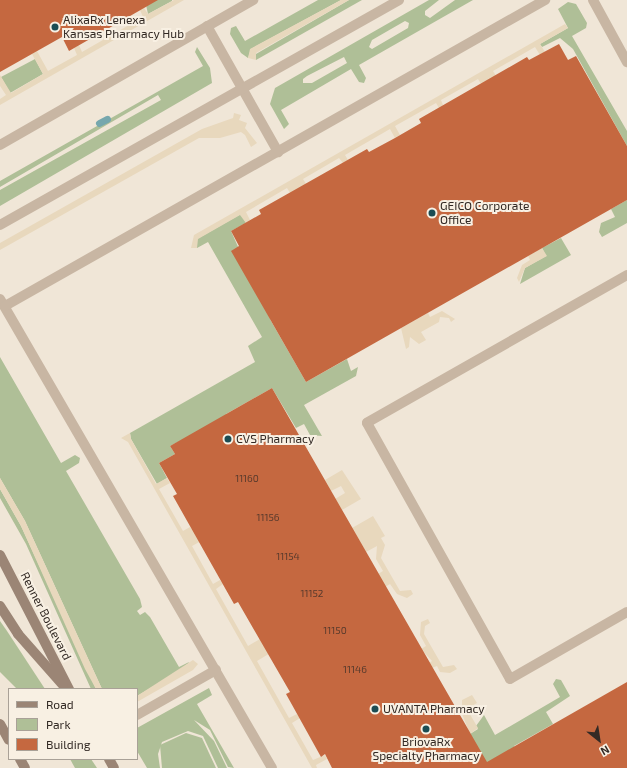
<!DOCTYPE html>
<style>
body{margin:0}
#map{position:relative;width:627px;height:768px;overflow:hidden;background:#f0e6d7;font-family:"Exo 2",sans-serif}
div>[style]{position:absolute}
.green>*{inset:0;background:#afbf97}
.plaza>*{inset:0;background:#e8d8bd}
.stream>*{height:7px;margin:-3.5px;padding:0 3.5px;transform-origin:3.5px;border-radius:3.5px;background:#76a7ad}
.building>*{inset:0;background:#c56840}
.service>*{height:10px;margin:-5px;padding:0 5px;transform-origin:5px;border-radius:5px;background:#c8b6a3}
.secondary>*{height:10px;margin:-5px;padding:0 5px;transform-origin:5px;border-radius:5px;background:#9b8575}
.dots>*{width:11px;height:11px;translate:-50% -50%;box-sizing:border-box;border:2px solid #f8f0e3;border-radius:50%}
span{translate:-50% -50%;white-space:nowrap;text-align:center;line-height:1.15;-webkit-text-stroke:4px #f8f0e3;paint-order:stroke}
.number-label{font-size:10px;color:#583a2c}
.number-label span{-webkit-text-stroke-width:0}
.poi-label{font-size:12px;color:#332a25}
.left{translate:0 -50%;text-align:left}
.street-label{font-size:12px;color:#332a25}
.legend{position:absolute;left:8px;top:688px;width:130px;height:72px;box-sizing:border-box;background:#f8f0e3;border:1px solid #a9a197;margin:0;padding:5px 7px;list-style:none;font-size:12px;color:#332a25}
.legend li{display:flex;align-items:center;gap:8px;height:20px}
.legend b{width:20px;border:1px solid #a9a197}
.north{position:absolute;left:579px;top:720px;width:40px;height:40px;-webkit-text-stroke:3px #f8f0e3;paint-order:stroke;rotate:150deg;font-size:11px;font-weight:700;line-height:16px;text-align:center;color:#332a25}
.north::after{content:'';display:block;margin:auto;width:14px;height:18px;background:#332a25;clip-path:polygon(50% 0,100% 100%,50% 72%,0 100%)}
</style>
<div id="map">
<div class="green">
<div style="clip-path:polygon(145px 0,172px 0,172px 1px,148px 14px)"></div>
<div style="clip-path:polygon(318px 0,341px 0,251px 49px,248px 58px,241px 53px,230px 34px,231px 28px,236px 26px,245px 41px)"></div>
<div style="clip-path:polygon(349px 0,362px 0,256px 60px,256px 54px)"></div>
<div style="clip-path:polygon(evenodd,429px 0,439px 0,425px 11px,425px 15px,430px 18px,455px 0,473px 0,359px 65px,366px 78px,364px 83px,359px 82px,351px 69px,281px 110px,289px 124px,284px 129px,270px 104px,275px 88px,429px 0,405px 21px,409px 23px,408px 28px,372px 49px,369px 47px,372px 40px,405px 21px,429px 0,344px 57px,347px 63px,312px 83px,303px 83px,303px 79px,307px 76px,344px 57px)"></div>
<div style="clip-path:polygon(568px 2px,576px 4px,587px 23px,586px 28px,572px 36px,627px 131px,627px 146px,573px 49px,560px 38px,542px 47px,540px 44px,568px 28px,558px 9px)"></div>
<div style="clip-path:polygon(197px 47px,210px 68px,212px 83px,0 206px,0 190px,161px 100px,158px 95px,0 187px,0 181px,203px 66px,195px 52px)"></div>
<div style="clip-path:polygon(35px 59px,43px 74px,10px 93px,1px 77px)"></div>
<div style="clip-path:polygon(627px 200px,627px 223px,602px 237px,599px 232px,601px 223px,615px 217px,611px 209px)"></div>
<div style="clip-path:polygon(241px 214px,246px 223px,231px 231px,271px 321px,306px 382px,347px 359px,351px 371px,358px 367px,356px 376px,304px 405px,322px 436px,310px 435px,304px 424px,296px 428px,272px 388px,226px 414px,228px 417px,170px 446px,175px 454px,159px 463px,167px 478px,157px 484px,131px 439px,130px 433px,255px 362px,248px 346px,262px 337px,208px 242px,197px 248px,197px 239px)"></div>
<div style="clip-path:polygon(561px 238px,571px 255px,520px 284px,525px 268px,546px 256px,542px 248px)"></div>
<div style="clip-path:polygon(0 357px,61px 463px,75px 455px,80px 458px,79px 463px,66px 471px,140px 599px,142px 607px,137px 611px,140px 615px,145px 612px,150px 617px,179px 667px,189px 662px,186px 667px,137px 696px,137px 689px,102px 689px,25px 521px,0 478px)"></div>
<div style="clip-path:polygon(0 489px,21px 526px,96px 689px,91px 689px,26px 544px,0 498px)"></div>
<div style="clip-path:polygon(0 621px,7px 631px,45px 689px,17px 689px,0 672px)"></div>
<div style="clip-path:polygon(556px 679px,561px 680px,570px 696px,546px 712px,553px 724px,514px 746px,526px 768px,489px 768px,470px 734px,478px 729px,476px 726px,484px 715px,495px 735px,560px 697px,553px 684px)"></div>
<div style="clip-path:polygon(209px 688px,212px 695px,197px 704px,234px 768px,228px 767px,210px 730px,194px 720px,214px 741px,227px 768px,218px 768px,203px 736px,188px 731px,162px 742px,158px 754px,160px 768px,147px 768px,137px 751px,137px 728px)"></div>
<div style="clip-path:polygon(186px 733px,202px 738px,216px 768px,162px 768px,160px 745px)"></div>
<div style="clip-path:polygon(70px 759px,91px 759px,97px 768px,75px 768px)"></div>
</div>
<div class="plaza">
<div style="clip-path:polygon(174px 0,184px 0,0 105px,0 99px,6px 95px,0 86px,0 75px,11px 93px,43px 74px,32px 54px,37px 51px,48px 71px,77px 55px,74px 48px,79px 45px,82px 52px,143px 17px,140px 10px,144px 8px,148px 14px)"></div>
<div style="clip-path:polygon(341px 0,349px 0,256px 53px,256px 60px,248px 58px,250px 49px)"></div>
<div style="clip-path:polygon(565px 24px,568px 28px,540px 44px,545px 52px,540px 55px,535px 47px,493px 71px,498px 79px,483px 87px,478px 79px,441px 100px,443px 105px,439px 108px,436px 103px,395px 126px,400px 135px,395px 138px,390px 129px,345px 155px,348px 160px,343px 163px,339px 158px,303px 179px,308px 187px,292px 196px,287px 188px,246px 212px,250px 220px,246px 223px,240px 215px,198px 239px,197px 248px,191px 248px,194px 235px)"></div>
<div style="clip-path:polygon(234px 113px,241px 115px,239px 120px,247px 123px,245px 128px,257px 143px,251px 147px,245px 135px,241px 132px,220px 138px,199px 138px,0 250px,0 243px,202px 129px,233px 118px)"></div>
<div style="clip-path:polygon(542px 248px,547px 256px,525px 268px,519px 282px,517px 278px,522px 265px,530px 260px,528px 256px)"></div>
<div style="clip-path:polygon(442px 311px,455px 319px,451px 322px,449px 318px,440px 317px,439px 322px,421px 332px,426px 340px,419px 344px,410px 337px,409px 347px,406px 349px,401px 328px,428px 313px,430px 317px)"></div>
<div style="clip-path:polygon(130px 433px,131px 439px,156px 484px,167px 478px,170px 483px,159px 489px,183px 531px,190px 527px,203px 540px,192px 546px,213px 584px,220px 580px,223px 584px,216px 589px,248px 646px,260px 639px,272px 652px,257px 661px,289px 718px,297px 714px,300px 718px,292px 723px,313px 760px,325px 755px,327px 759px,316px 765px,317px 768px,312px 768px,128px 442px,121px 438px)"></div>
<div style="clip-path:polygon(342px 470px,361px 499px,342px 510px,335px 499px,345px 493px,341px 486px,331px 491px,325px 480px)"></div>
<div style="clip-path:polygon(0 478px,25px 521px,102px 689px,96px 689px,85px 669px,21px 526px,0 489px)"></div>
<div style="clip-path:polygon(373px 516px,385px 536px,381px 538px,385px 545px,381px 558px,400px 591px,411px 590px,413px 594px,407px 598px,397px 594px,390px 584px,385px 587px,378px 574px,383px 571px,376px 559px,377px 546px,366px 552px,352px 528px)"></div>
<div style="clip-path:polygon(428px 619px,430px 623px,425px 626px,424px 634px,443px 667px,454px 665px,457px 669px,450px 673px,440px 672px,437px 666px,432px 668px,429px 663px,432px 661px,421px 649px,426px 646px,420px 635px,421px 622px)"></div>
<div style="clip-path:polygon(193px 660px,198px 664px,193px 670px,137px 702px,137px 696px)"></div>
<div style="clip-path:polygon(472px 695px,477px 703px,470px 707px,469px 705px,468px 711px,478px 728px,470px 734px,462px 714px,462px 700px)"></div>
</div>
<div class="stream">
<div style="left:99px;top:123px;width:9px;rotate:-27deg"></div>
</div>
<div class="building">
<div style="clip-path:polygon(0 0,158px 0,69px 51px,62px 37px,0 72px)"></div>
<div style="clip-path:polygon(559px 44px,568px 60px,576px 56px,627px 146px,627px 200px,306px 382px,231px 251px,239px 246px,231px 231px,261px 214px,259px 210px,367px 149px,369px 152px,395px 138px,421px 123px,419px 119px,527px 57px,529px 60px)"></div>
<div style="clip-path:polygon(272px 388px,487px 762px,627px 682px,627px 768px,332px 768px,325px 754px,321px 757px,286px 694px,290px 692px,268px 654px,238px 602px,234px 604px,173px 496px,177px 494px,159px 463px,175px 454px,170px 446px)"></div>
</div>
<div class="service">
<div style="left:593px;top:0;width:71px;rotate:61.3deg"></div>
<div style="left:207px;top:26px;width:145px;rotate:60.6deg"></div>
<div style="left:0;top:145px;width:292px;rotate:-29.8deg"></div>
<div style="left:0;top:225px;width:458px;rotate:-29.4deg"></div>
<div style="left:627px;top:275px;width:299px;rotate:150.4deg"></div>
<div style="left:367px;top:423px;width:293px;rotate:60.8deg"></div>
<div style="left:510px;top:679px;width:135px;rotate:-29.8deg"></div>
<div style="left:0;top:299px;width:542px;rotate:59.89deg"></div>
<div style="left:5px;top:306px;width:621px;rotate:-29.54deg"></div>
<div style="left:137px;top:715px;width:91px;rotate:-29.7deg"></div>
</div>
<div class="secondary">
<div style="left:0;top:555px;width:151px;rotate:62.8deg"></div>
<div style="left:0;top:606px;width:33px;rotate:57deg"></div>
<div style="left:18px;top:634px;width:68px;rotate:48.6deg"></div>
<div style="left:0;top:724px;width:18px;rotate:61deg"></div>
<div style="left:20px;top:759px;width:10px;rotate:61deg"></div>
<div style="left:109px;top:759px;width:10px;rotate:61deg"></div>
</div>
<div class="dots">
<div style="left:55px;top:27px;background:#1b4c53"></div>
<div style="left:432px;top:213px;background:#1b4c53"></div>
<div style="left:228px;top:439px;background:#1b4c53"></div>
<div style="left:375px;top:709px;background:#1b4c53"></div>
<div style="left:426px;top:729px;background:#1b4c53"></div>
</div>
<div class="number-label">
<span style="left:247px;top:479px">11160</span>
<span style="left:268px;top:518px">11156</span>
<span style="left:288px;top:557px">11154</span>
<span style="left:312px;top:594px">11152</span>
<span style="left:335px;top:631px">11150</span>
<span style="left:355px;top:670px">11146</span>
</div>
<div class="poi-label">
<span class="left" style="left:63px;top:27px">AlixaRx Lenexa<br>Kansas Pharmacy Hub</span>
<span class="left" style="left:440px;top:213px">GEICO Corporate<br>Office</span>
<span class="left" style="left:236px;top:439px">CVS Pharmacy</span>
<span class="left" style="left:383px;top:709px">UVANTA Pharmacy</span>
<span style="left:426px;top:749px">BriovaRx<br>Specialty Pharmacy</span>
</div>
<div class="street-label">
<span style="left:46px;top:616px;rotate:63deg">Renner Boulevard</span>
</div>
<ul class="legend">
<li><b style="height:5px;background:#9b8575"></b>Road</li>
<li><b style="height:11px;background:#afbf97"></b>Park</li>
<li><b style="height:11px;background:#c56840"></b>Building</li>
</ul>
<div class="north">N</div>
</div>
